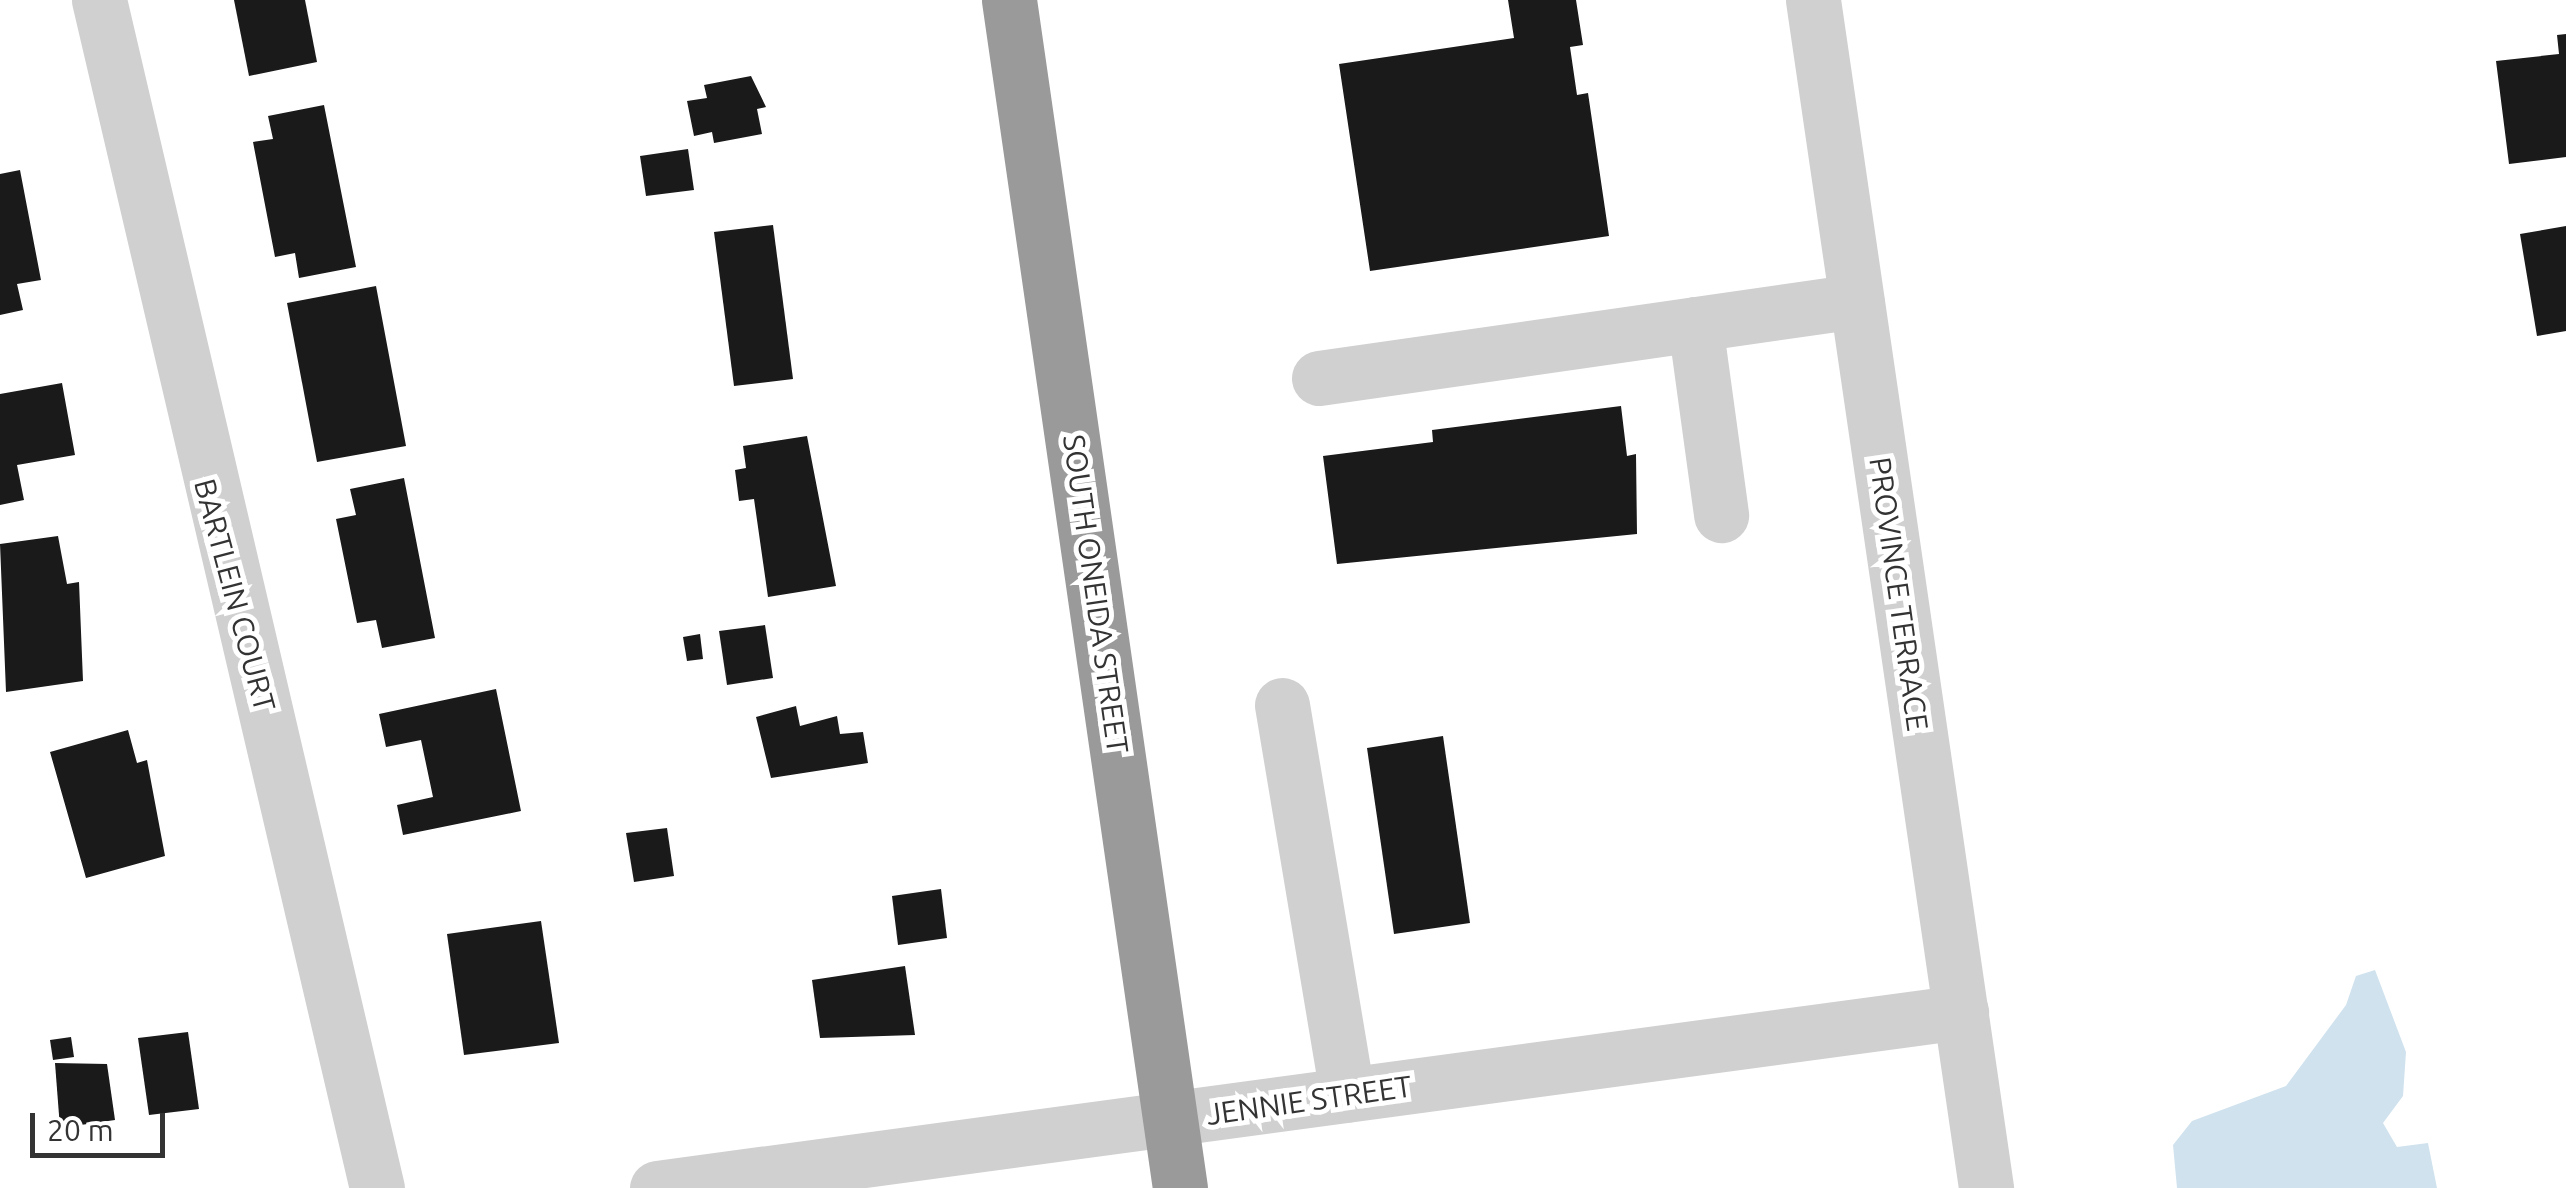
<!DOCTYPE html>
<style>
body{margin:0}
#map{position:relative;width:2566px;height:1188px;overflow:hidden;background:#fff;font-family:Ubuntu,sans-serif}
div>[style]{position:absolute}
.water>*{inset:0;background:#cfe2ee}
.building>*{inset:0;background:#1a1a1a}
.minor>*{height:55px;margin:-27.5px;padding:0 27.5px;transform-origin:27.5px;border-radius:27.5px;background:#d0d0d0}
.highway>*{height:55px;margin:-27.5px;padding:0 27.5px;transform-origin:27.5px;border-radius:27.5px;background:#9a9a9a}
span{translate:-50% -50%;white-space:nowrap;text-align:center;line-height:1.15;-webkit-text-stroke:10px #fff;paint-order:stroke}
.street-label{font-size:30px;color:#333}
.scale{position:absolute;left:30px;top:1113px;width:135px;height:45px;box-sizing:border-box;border:5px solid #333;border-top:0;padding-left:12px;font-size:30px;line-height:35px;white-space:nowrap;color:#333;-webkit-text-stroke:8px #fff;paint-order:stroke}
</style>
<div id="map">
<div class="water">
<div style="clip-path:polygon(2375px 970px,2406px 1052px,2403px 1096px,2383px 1123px,2397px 1147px,2428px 1143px,2437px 1188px,2177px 1188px,2173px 1145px,2192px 1121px,2286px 1086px,2346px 1005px,2356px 976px)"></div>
</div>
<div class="building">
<div style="clip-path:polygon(234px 0,305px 0,317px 62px,249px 76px)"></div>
<div style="clip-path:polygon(1508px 0,1576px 0,1583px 45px,1570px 47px,1577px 95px,1588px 93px,1609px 236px,1370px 271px,1339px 64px,1514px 38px)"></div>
<div style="clip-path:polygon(2566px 34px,2566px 157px,2509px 164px,2496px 61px,2559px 54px,2557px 35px)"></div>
<div style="clip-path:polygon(751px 76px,766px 107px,757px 109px,762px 134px,714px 143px,712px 132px,694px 136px,687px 101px,707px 98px,704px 85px)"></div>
<div style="clip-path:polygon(324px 105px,356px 267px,299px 278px,295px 253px,275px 257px,253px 142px,273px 139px,268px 116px)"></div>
<div style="clip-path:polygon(688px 149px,694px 190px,646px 196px,640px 156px)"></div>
<div style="clip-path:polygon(20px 170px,41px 280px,17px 284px,23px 310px,0 315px,0 174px)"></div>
<div style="clip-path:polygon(773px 225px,793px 379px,734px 386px,714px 232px)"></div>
<div style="clip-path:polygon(2566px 226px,2566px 331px,2537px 336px,2520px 234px)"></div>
<div style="clip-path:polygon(376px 286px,406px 446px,317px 462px,287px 303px)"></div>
<div style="clip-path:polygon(62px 383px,75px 455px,17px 465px,24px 500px,0 505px,0 394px)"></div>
<div style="clip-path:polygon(1621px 406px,1627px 456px,1636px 454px,1637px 534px,1337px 564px,1323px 456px,1433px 442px,1432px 430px)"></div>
<div style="clip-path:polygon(807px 436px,836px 586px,768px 597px,754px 499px,739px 501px,735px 470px,746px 468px,743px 446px)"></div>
<div style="clip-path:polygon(404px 478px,435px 638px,382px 648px,376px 620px,357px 623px,336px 519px,356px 515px,350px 489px)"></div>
<div style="clip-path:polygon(58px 536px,67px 584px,79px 582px,83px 681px,6px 692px,0 544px)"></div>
<div style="clip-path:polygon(765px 625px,773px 678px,727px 685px,719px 631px)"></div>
<div style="clip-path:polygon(700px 634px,703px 659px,687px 661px,683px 637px)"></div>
<div style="clip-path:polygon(496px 689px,521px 811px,403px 835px,397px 805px,433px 797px,421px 740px,386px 747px,379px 714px)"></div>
<div style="clip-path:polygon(796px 706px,800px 726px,837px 716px,840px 734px,863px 732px,868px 763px,771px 778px,756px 717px)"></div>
<div style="clip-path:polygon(128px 730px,137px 763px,147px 760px,165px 856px,86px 878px,50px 752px)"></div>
<div style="clip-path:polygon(1443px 736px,1470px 923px,1394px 934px,1367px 748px)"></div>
<div style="clip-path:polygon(667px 828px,674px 876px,634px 882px,626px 833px)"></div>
<div style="clip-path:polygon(941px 889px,947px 938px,898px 945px,892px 896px)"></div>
<div style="clip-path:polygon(541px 921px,559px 1043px,464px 1055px,447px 934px)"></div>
<div style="clip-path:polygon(905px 966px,915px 1035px,820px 1038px,812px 980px)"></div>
<div style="clip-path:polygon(188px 1032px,199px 1109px,149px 1115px,138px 1038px)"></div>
<div style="clip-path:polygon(71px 1037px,74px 1057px,53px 1060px,50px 1040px)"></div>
<div style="clip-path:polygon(55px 1063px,107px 1064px,115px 1120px,60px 1128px)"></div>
</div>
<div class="minor">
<div style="left:99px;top:0;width:1220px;rotate:76.83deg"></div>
<div style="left:1813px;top:0;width:1201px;rotate:81.71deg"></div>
<div style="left:1695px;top:324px;width:193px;rotate:82.2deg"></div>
<div style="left:1319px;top:378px;width:543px;rotate:-8.15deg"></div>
<div style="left:1282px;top:705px;width:395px;rotate:80.5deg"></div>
<div style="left:657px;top:1188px;width:1316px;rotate:-7.69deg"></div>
</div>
<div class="highway">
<div style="left:1009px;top:0;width:1200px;rotate:81.81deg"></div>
</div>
<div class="street-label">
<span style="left:1096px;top:594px;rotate:82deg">SOUTH ONEIDA STREET</span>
<span style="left:1899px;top:594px;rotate:82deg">PROVINCE TERRACE</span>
<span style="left:235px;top:595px;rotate:75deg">BARTLEIN COURT</span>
<span style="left:1309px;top:1100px;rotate:-8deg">JENNIE STREET</span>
</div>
<div class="scale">20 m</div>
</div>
